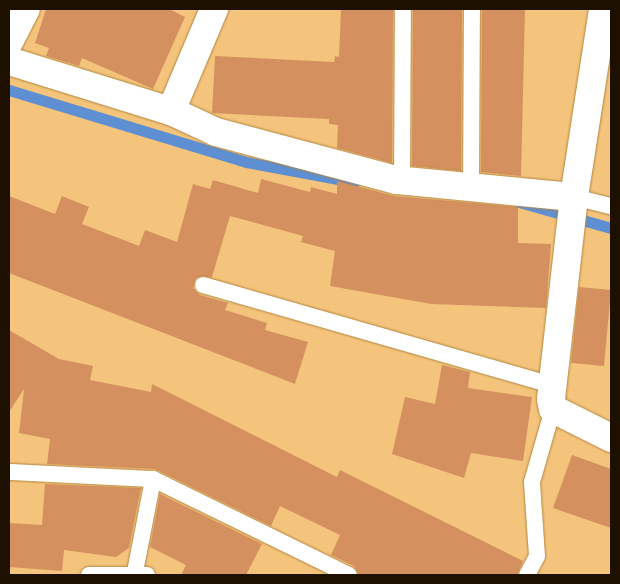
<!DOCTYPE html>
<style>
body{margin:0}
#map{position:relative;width:620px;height:584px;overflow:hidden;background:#f4c47c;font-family:Arial,sans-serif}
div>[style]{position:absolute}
.stream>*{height:11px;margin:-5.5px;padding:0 5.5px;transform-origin:5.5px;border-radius:5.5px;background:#5d8fd2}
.building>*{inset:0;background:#d4905f}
.roads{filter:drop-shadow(0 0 1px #b4863f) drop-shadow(0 0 1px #b4863f)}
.service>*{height:16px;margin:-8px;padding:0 8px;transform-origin:8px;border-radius:8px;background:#fff}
.minor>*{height:28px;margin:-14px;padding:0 14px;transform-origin:14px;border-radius:14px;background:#fff}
span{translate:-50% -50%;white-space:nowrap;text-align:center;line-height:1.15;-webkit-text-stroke:4px #f4c47c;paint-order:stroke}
.frame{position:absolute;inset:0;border:10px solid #1e1000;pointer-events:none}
</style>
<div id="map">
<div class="stream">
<div style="left:9px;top:90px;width:248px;rotate:16.9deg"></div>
<div style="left:246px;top:162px;width:110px;rotate:10.5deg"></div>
<div style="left:519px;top:202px;width:96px;rotate:15.8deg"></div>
</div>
<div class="building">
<div style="clip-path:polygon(46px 9px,169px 9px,185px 17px,153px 89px,82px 58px,79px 66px,46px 56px,49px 48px,35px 43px)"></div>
<div style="clip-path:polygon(341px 9px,393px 9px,392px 163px,337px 148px,338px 125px,329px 124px,329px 119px,212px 113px,215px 56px,334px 62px,335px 56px,339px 57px)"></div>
<div style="clip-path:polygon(413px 9px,462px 9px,461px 171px,412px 166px)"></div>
<div style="clip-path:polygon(482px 9px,525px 9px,521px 176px,481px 172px)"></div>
<div style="clip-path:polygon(261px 179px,310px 192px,311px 187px,337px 194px,337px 181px,394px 196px,518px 207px,518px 243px,551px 244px,546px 308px,431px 304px,330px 286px,335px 251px,301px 242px,303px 236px,230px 216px,212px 277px,196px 278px,193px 288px,200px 295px,228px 303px,225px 310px,267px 323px,265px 330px,308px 342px,295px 384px,9px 273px,9px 196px,55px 214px,62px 196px,89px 207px,82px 224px,139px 246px,145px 230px,177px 242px,193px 184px,210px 189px,213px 180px,258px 193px)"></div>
<div style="clip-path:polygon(579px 287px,611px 290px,604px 366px,571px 363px)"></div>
<div style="clip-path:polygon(9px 330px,59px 359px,93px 366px,90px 380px,151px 392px,152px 384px,337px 477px,340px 470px,523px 561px,517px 575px,359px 575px,354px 566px,331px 555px,340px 535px,280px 506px,271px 526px,155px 469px,47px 464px,50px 439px,19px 433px,24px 389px,9px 412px)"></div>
<div style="clip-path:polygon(442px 365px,470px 372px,468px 388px,532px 397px,523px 461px,471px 453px,464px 478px,392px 454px,405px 397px,435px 404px)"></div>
<div style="clip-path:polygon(572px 455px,611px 469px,611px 528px,553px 508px)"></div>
<div style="clip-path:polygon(45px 484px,141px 488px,129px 548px,116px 557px,64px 550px,62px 571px,9px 567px,9px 523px,42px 525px)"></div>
<div style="clip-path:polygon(160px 494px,262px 544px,246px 575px,181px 575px,186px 565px,150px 547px)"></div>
</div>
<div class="roads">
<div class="service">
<div style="left:402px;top:181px;width:172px;rotate:-89.7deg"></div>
<div style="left:471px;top:187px;width:178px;rotate:-89.7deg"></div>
<div style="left:574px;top:197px;width:38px;rotate:14deg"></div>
<div style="left:203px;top:285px;width:362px;rotate:16deg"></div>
<div style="left:9px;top:472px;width:144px;rotate:2.8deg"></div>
<div style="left:153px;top:479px;width:218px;rotate:26.1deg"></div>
<div style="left:135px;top:572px;width:95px;rotate:-79deg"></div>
<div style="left:89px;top:575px;width:58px"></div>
<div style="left:527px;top:575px;width:21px;rotate:-62deg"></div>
<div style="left:537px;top:556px;width:74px;rotate:-93.9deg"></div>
<div style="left:532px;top:482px;width:76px;rotate:-74deg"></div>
</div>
<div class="minor">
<div style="left:9px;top:42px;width:37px;rotate:-63deg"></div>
<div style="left:9px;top:61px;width:170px;rotate:17.2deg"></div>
<div style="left:171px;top:111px;width:50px;rotate:25deg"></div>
<div style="left:216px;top:132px;width:186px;rotate:14.9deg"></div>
<div style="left:396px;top:180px;width:179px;rotate:5.5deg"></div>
<div style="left:574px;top:197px;width:190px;rotate:-81.2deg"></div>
<div style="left:171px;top:111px;width:111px;rotate:-67.1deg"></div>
<div style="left:574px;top:197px;width:203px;rotate:96.5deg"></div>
<div style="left:551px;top:399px;width:10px;rotate:79deg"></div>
<div style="left:553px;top:409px;width:65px;rotate:26.6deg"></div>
</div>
</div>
<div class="frame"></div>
</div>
